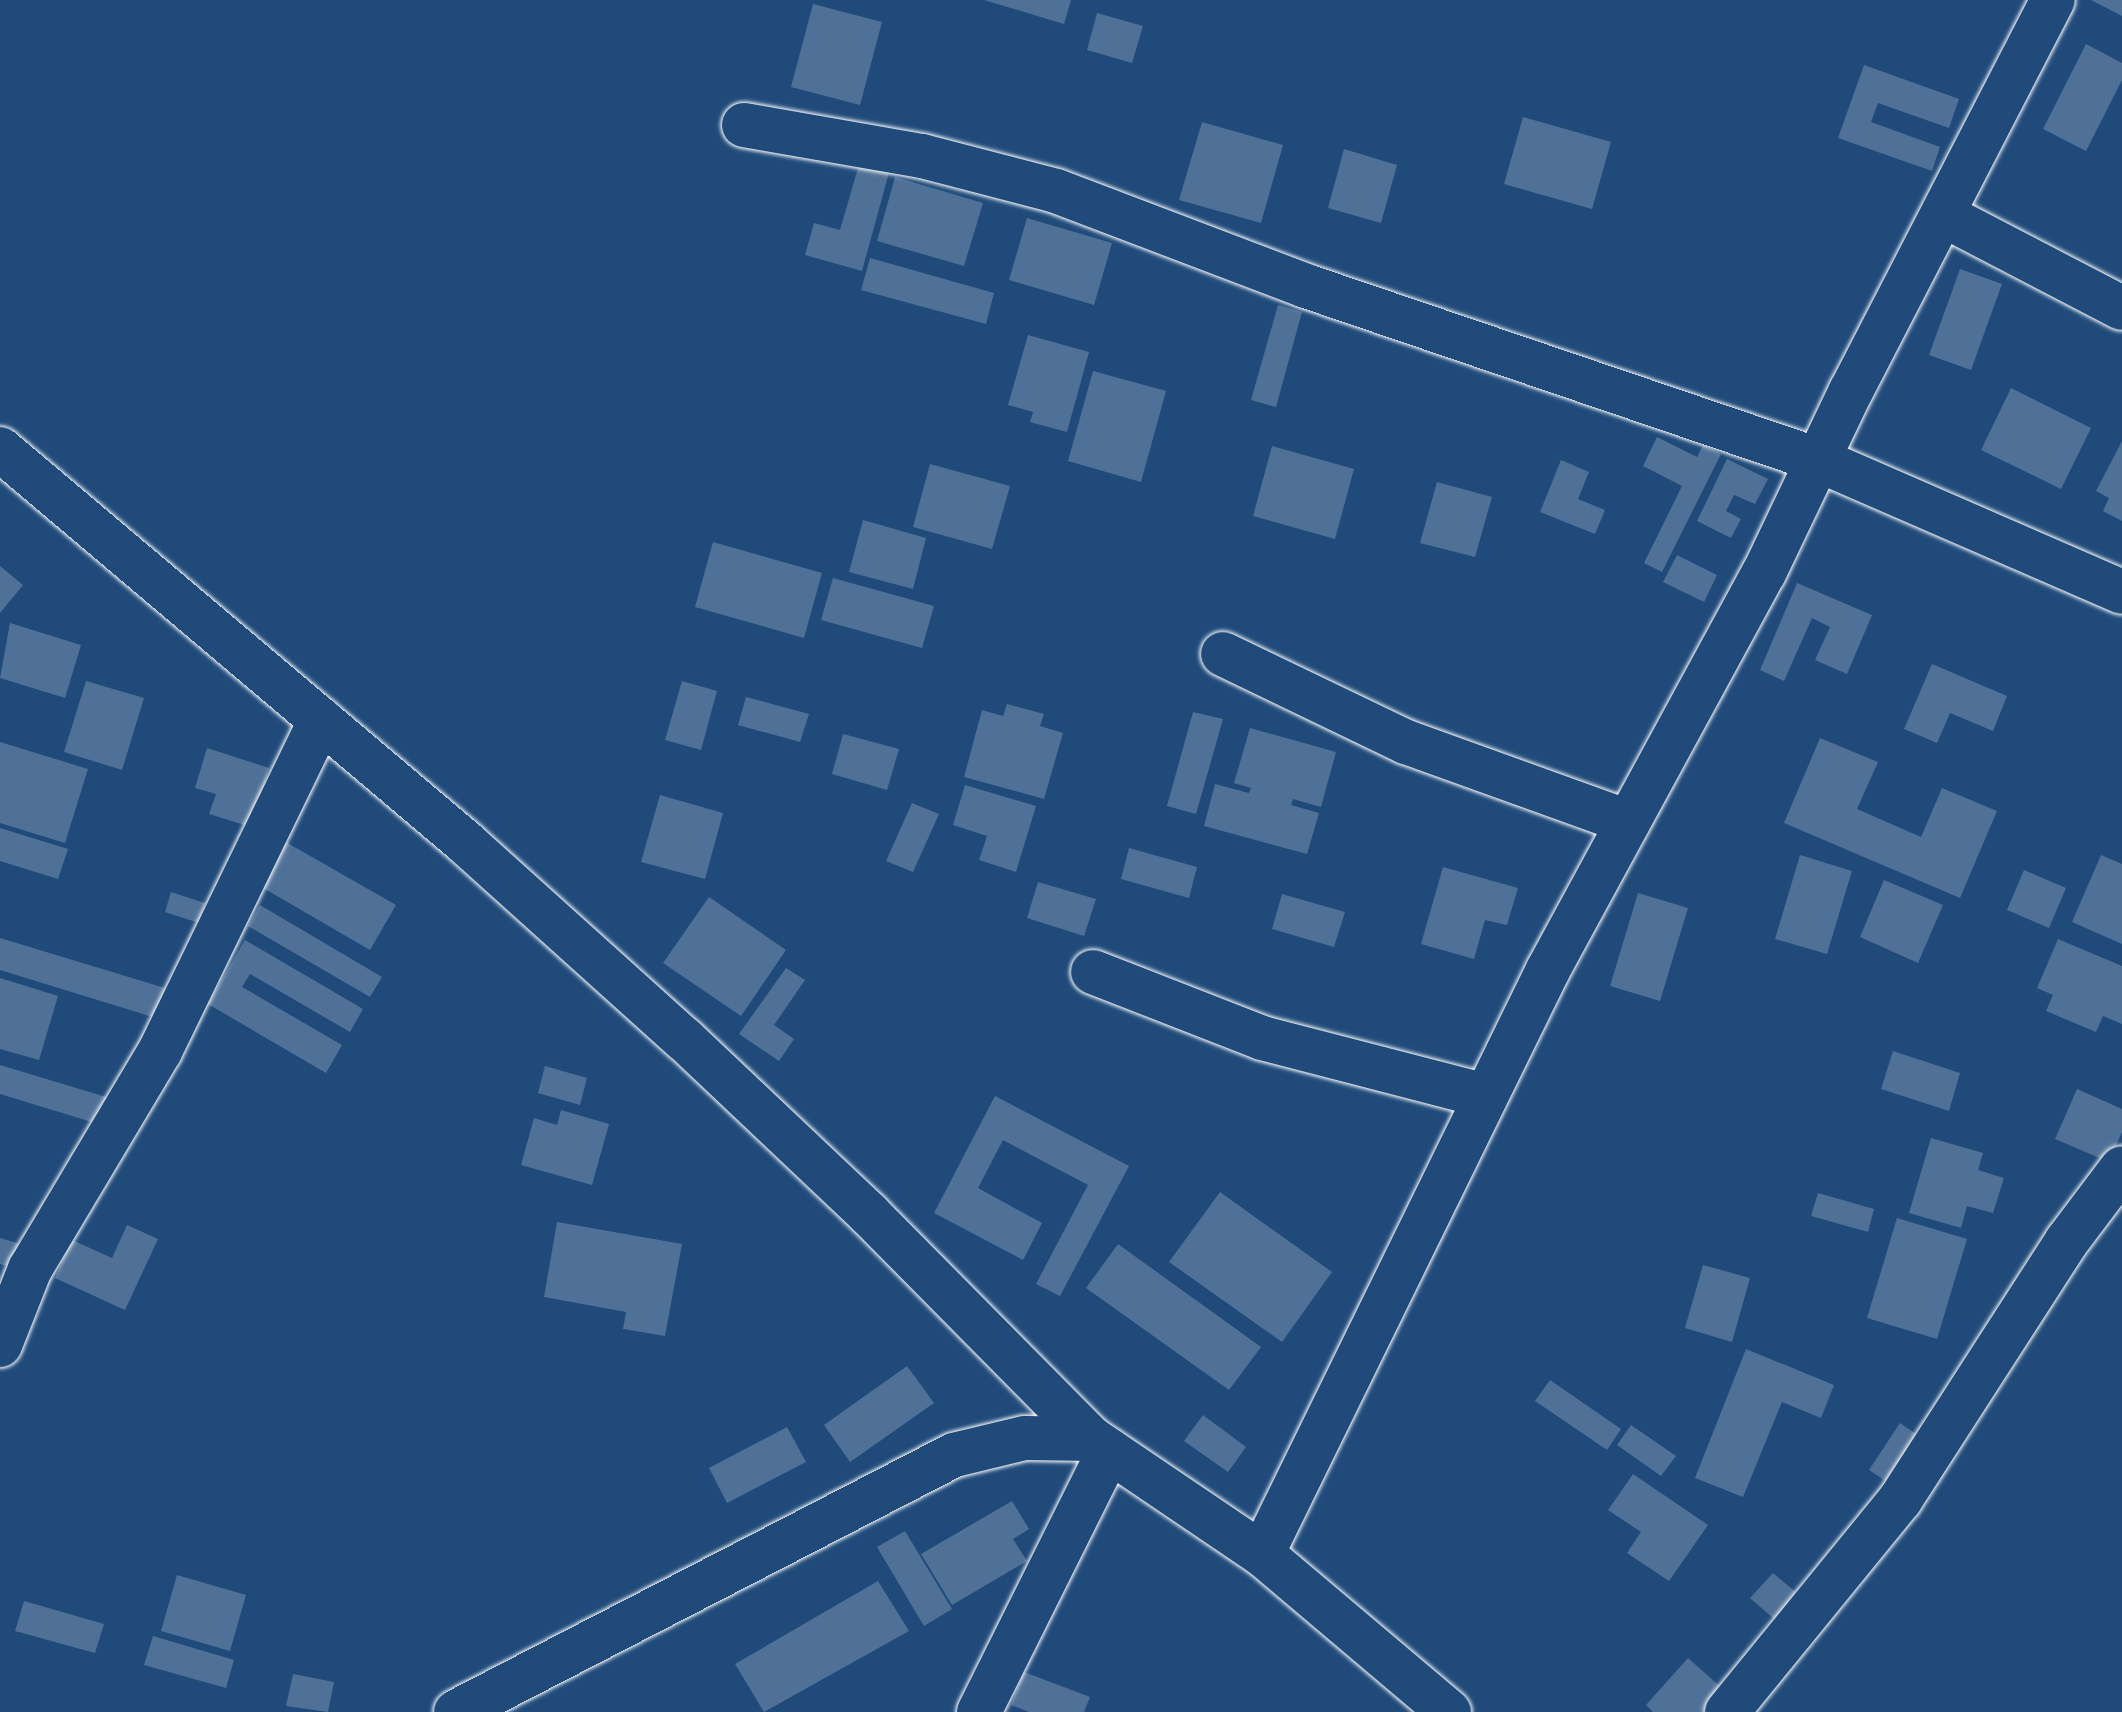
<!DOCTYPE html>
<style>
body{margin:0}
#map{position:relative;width:2122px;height:1712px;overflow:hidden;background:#1f4a7a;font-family:Kalam,sans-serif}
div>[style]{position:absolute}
.building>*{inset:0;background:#507197}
.roads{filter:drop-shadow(0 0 2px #fff) drop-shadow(0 0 2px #fff)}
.minor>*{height:44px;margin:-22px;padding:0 22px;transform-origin:22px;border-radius:22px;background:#1f4a7a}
span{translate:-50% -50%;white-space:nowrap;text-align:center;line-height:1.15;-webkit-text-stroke:8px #1f4a7a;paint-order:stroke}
</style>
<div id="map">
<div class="building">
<div style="clip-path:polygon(984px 0,1071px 0,1064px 24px)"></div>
<div style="clip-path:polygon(2091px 0,2122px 0,2122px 16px)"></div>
<div style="clip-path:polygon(813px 4px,882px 22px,860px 105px,791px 87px)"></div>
<div style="clip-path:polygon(1097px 13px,1143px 26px,1132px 63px,1087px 50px)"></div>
<div style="clip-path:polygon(2086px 44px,2122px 63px,2122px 80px,2086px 151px,2043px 129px)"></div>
<div style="clip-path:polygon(1864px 65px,1959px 99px,1949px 128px,1878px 103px,1871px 122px,1940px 147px,1932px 171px,1838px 138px)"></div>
<div style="clip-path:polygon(1523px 117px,1611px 142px,1592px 209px,1504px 184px)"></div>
<div style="clip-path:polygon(1202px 122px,1283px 145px,1261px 223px,1179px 200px)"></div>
<div style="clip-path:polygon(1344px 149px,1397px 165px,1381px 223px,1328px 208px)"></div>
<div style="clip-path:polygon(860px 161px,890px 169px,862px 271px,805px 255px,814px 223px,840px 230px)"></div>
<div style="clip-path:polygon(895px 177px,983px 203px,964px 266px,877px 241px)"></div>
<div style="clip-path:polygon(1027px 218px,1112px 243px,1094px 305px,1009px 280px)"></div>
<div style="clip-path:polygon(870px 258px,994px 293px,986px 324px,861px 290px)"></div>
<div style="clip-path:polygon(1960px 269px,2002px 284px,1971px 370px,1929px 355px)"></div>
<div style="clip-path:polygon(1278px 305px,1302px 312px,1276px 407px,1251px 400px)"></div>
<div style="clip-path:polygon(1028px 335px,1089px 352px,1067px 432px,1030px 422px,1033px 412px,1008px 405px)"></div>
<div style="clip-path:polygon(1093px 371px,1166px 391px,1141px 482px,1068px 461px)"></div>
<div style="clip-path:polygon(2011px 388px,2091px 428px,2061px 489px,1981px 450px)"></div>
<div style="clip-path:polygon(1657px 437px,1697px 457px,1703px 445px,1721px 454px,1662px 572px,1644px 563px,1682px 486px,1643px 466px)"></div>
<div style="clip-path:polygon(2122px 441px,2122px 521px,2103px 511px,2109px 498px,2096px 491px)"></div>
<div style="clip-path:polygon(1272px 446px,1354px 469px,1335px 539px,1253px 516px)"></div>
<div style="clip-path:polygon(1727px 459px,1768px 479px,1755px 504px,1734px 495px,1726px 511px,1741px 519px,1731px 538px,1697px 521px)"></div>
<div style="clip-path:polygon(1561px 460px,1589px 472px,1578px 499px,1605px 510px,1595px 534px,1540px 512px)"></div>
<div style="clip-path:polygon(930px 464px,1010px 486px,992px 549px,913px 527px)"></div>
<div style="clip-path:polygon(1437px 482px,1492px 497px,1475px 557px,1420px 543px)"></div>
<div style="clip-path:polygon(863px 520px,926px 538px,913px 589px,849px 572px)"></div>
<div style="clip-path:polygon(713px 542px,822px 573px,804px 638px,695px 607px)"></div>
<div style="clip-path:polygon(1677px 555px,1717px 575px,1704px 602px,1663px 582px)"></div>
<div style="clip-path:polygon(0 566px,23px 585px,0 613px)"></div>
<div style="clip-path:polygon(833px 578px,934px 606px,922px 648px,821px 620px)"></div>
<div style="clip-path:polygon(1797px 583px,1872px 615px,1847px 674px,1815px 660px,1830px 627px,1812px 618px,1784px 681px,1760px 670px)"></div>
<div style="clip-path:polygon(10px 623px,81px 645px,65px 698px,0 678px)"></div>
<div style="clip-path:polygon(1932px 664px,2007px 696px,1993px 731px,1950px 713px,1937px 743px,1904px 729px)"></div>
<div style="clip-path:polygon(86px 681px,144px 698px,122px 770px,64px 752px)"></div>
<div style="clip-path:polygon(682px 681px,717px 691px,701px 750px,665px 740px)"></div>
<div style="clip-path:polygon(746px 697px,809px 714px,800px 742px,738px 725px)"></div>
<div style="clip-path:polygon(1007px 704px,1044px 714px,1040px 726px,1063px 733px,1044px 799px,964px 777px,982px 710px,1003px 716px)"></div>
<div style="clip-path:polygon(1193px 712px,1223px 719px,1196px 814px,1167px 806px)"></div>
<div style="clip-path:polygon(1250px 728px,1336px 752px,1321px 807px,1293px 799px,1291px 805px,1319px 813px,1307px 854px,1204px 826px,1215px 784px,1249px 793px,1251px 788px,1234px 783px)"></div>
<div style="clip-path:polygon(843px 734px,899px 749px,887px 790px,832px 774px)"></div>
<div style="clip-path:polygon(1820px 738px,1878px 762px,1857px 809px,1921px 837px,1942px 788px,1997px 811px,1960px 898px,1784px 823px)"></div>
<div style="clip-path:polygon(0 742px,88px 769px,65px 843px,0 823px)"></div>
<div style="clip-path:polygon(207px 748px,269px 768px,251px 827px,209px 814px,216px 794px,195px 788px)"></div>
<div style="clip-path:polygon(965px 785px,1036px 806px,1016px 872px,979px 860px,987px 836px,953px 825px)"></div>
<div style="clip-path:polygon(660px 795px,723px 813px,705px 879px,641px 862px)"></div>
<div style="clip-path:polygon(912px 803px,939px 814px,913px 872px,886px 861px)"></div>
<div style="clip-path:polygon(0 828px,68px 849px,58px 879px,0 861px)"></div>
<div style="clip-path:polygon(284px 841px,396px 905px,370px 950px,258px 885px)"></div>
<div style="clip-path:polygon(1129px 848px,1197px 867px,1189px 898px,1121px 879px)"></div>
<div style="clip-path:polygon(1800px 855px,1852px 871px,1827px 954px,1775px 939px)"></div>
<div style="clip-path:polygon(2101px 855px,2122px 864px,2122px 944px,2072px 922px)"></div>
<div style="clip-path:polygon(1443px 867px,1518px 888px,1507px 925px,1485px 920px,1474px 959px,1421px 944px)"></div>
<div style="clip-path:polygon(2024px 870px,2066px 888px,2049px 928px,2007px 910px)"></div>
<div style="clip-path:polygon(1884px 880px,1943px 905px,1918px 963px,1860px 937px)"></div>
<div style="clip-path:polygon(1038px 882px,1096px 899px,1084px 936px,1027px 918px)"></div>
<div style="clip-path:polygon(171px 892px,205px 903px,199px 923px,165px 912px)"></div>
<div style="clip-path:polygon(1638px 893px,1688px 908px,1660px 1001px,1610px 986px)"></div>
<div style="clip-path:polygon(1282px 894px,1345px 912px,1334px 947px,1272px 929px)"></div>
<div style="clip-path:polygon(709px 897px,786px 950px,741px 1016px,663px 963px)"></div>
<div style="clip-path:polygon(260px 905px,382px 977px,370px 997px,248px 926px)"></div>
<div style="clip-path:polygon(0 938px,165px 988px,156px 1018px,0 970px)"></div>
<div style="clip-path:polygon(2058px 939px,2122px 966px,2122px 1024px,2103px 1016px,2096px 1032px,2046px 1011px,2053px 995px,2037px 988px)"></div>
<div style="clip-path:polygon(245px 940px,363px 1009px,350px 1032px,250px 974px,242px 987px,342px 1045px,326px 1073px,208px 1004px)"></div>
<div style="clip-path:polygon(786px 968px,805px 980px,774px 1025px,794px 1039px,779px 1061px,739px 1034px)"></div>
<div style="clip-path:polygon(0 978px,58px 996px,39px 1060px,0 1049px)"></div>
<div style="clip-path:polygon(1893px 1051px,1960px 1073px,1949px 1111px,1881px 1089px)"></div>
<div style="clip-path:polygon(0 1065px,116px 1100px,108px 1127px,0 1094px)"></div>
<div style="clip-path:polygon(545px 1066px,587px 1078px,580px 1105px,538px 1093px)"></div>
<div style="clip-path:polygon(2077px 1089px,2122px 1109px,2122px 1132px,2109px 1162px,2055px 1139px)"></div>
<div style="clip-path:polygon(995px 1096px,1129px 1166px,1060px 1296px,1036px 1284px,1088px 1185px,1003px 1140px,978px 1188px,1042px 1223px,1023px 1260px,934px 1213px)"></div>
<div style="clip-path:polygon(561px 1110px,609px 1124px,592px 1185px,521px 1165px,534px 1118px,557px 1125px)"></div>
<div style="clip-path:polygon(1931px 1138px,1983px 1153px,1978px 1170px,2004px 1178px,1993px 1213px,1967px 1206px,1961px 1228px,1909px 1213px)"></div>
<div style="clip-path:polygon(1220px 1192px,1332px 1272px,1282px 1342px,1169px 1262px)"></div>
<div style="clip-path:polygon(1818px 1193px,1874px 1209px,1868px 1232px,1811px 1216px)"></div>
<div style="clip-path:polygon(1897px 1218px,1967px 1239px,1937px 1339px,1867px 1318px)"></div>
<div style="clip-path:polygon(557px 1222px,682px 1244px,665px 1336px,623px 1329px,626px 1312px,544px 1297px)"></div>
<div style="clip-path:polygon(127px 1225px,158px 1239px,125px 1310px,55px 1278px,72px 1240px,112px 1258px)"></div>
<div style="clip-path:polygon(0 1238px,21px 1244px,14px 1268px,0 1264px)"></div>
<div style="clip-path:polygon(1118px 1244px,1261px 1347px,1229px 1390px,1086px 1288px)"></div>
<div style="clip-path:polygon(1703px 1265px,1750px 1278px,1732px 1342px,1685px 1328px)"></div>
<div style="clip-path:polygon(1746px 1349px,1834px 1385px,1821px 1418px,1782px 1402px,1743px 1497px,1695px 1478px)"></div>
<div style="clip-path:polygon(907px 1366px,934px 1403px,850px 1462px,824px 1425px)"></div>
<div style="clip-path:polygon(1550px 1380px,1621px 1429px,1607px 1450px,1535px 1401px)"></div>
<div style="clip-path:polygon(1203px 1415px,1246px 1447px,1228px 1472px,1184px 1441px)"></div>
<div style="clip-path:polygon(1900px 1423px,1922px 1438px,1890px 1484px,1869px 1470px)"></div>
<div style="clip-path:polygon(1631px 1425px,1676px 1456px,1661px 1476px,1617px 1445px)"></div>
<div style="clip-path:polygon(787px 1427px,806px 1462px,727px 1503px,709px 1468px)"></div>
<div style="clip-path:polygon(1633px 1474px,1708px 1525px,1669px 1581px,1627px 1553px,1641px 1532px,1608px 1510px)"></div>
<div style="clip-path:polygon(1012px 1501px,1029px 1529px,1013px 1539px,1027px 1561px,952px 1605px,921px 1554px)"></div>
<div style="clip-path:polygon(905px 1531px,952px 1609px,924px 1626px,877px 1547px)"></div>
<div style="clip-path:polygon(1773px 1573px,1804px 1599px,1782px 1626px,1750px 1598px)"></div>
<div style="clip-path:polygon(177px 1575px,246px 1595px,230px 1651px,161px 1631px)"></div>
<div style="clip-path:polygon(878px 1581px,909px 1631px,764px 1712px,735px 1664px)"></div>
<div style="clip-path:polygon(24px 1601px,104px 1624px,95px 1653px,15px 1631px)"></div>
<div style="clip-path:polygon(153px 1636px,234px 1660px,226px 1688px,144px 1665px)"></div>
<div style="clip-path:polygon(1688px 1658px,1723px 1689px,1703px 1712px,1653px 1712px,1646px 1705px)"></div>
<div style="clip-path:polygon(1024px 1672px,1090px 1697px,1084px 1712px,1029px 1712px,1011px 1705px)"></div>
<div style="clip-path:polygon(293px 1674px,334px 1682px,328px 1712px,286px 1706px)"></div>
</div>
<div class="roads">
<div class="minor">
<div style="left:744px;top:125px;width:181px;rotate:9.9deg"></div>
<div style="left:922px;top:156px;width:138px;rotate:14.6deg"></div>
<div style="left:1056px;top:191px;width:267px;rotate:20.8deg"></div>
<div style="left:1306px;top:286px;width:544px;rotate:18.77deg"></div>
<div style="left:1821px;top:461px;width:328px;rotate:23.5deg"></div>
<div style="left:1945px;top:216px;width:199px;rotate:27.5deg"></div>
<div style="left:0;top:449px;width:610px;rotate:40.21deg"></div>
<div style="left:466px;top:843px;width:293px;rotate:42deg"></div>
<div style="left:684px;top:1039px;width:255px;rotate:43.4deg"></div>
<div style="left:869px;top:1214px;width:317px;rotate:45.3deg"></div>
<div style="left:1092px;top:1439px;width:205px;rotate:34.1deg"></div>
<div style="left:1262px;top:1554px;width:245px;rotate:40.2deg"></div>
<div style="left:1223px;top:654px;width:203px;rotate:25.7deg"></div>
<div style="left:1406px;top:742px;width:236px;rotate:19.8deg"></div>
<div style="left:1093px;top:972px;width:181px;rotate:21.3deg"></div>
<div style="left:1262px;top:1038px;width:231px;rotate:14.5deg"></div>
<div style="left:0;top:1345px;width:82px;rotate:-68.5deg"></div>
<div style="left:30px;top:1269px;width:254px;rotate:-59.2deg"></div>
<div style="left:160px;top:1051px;width:368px;rotate:-64.1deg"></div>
<div style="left:1262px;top:1554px;width:650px;rotate:-63.91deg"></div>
<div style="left:1548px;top:970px;width:452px;rotate:-61.5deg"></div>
<div style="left:1764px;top:573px;width:202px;rotate:-64.5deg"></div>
<div style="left:1851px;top:391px;width:440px;rotate:-62.7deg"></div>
<div style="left:456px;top:1712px;width:560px;rotate:-27.3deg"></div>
<div style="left:954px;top:1455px;width:73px;rotate:-13.5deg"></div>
<div style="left:1025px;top:1438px;width:67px;rotate:0.9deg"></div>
<div style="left:979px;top:1712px;width:292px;rotate:-63.5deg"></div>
<div style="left:1727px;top:1712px;width:274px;rotate:-50.8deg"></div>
<div style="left:1900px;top:1500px;width:308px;rotate:-57.2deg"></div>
<div style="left:2067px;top:1241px;width:91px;rotate:-53deg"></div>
</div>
</div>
</div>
